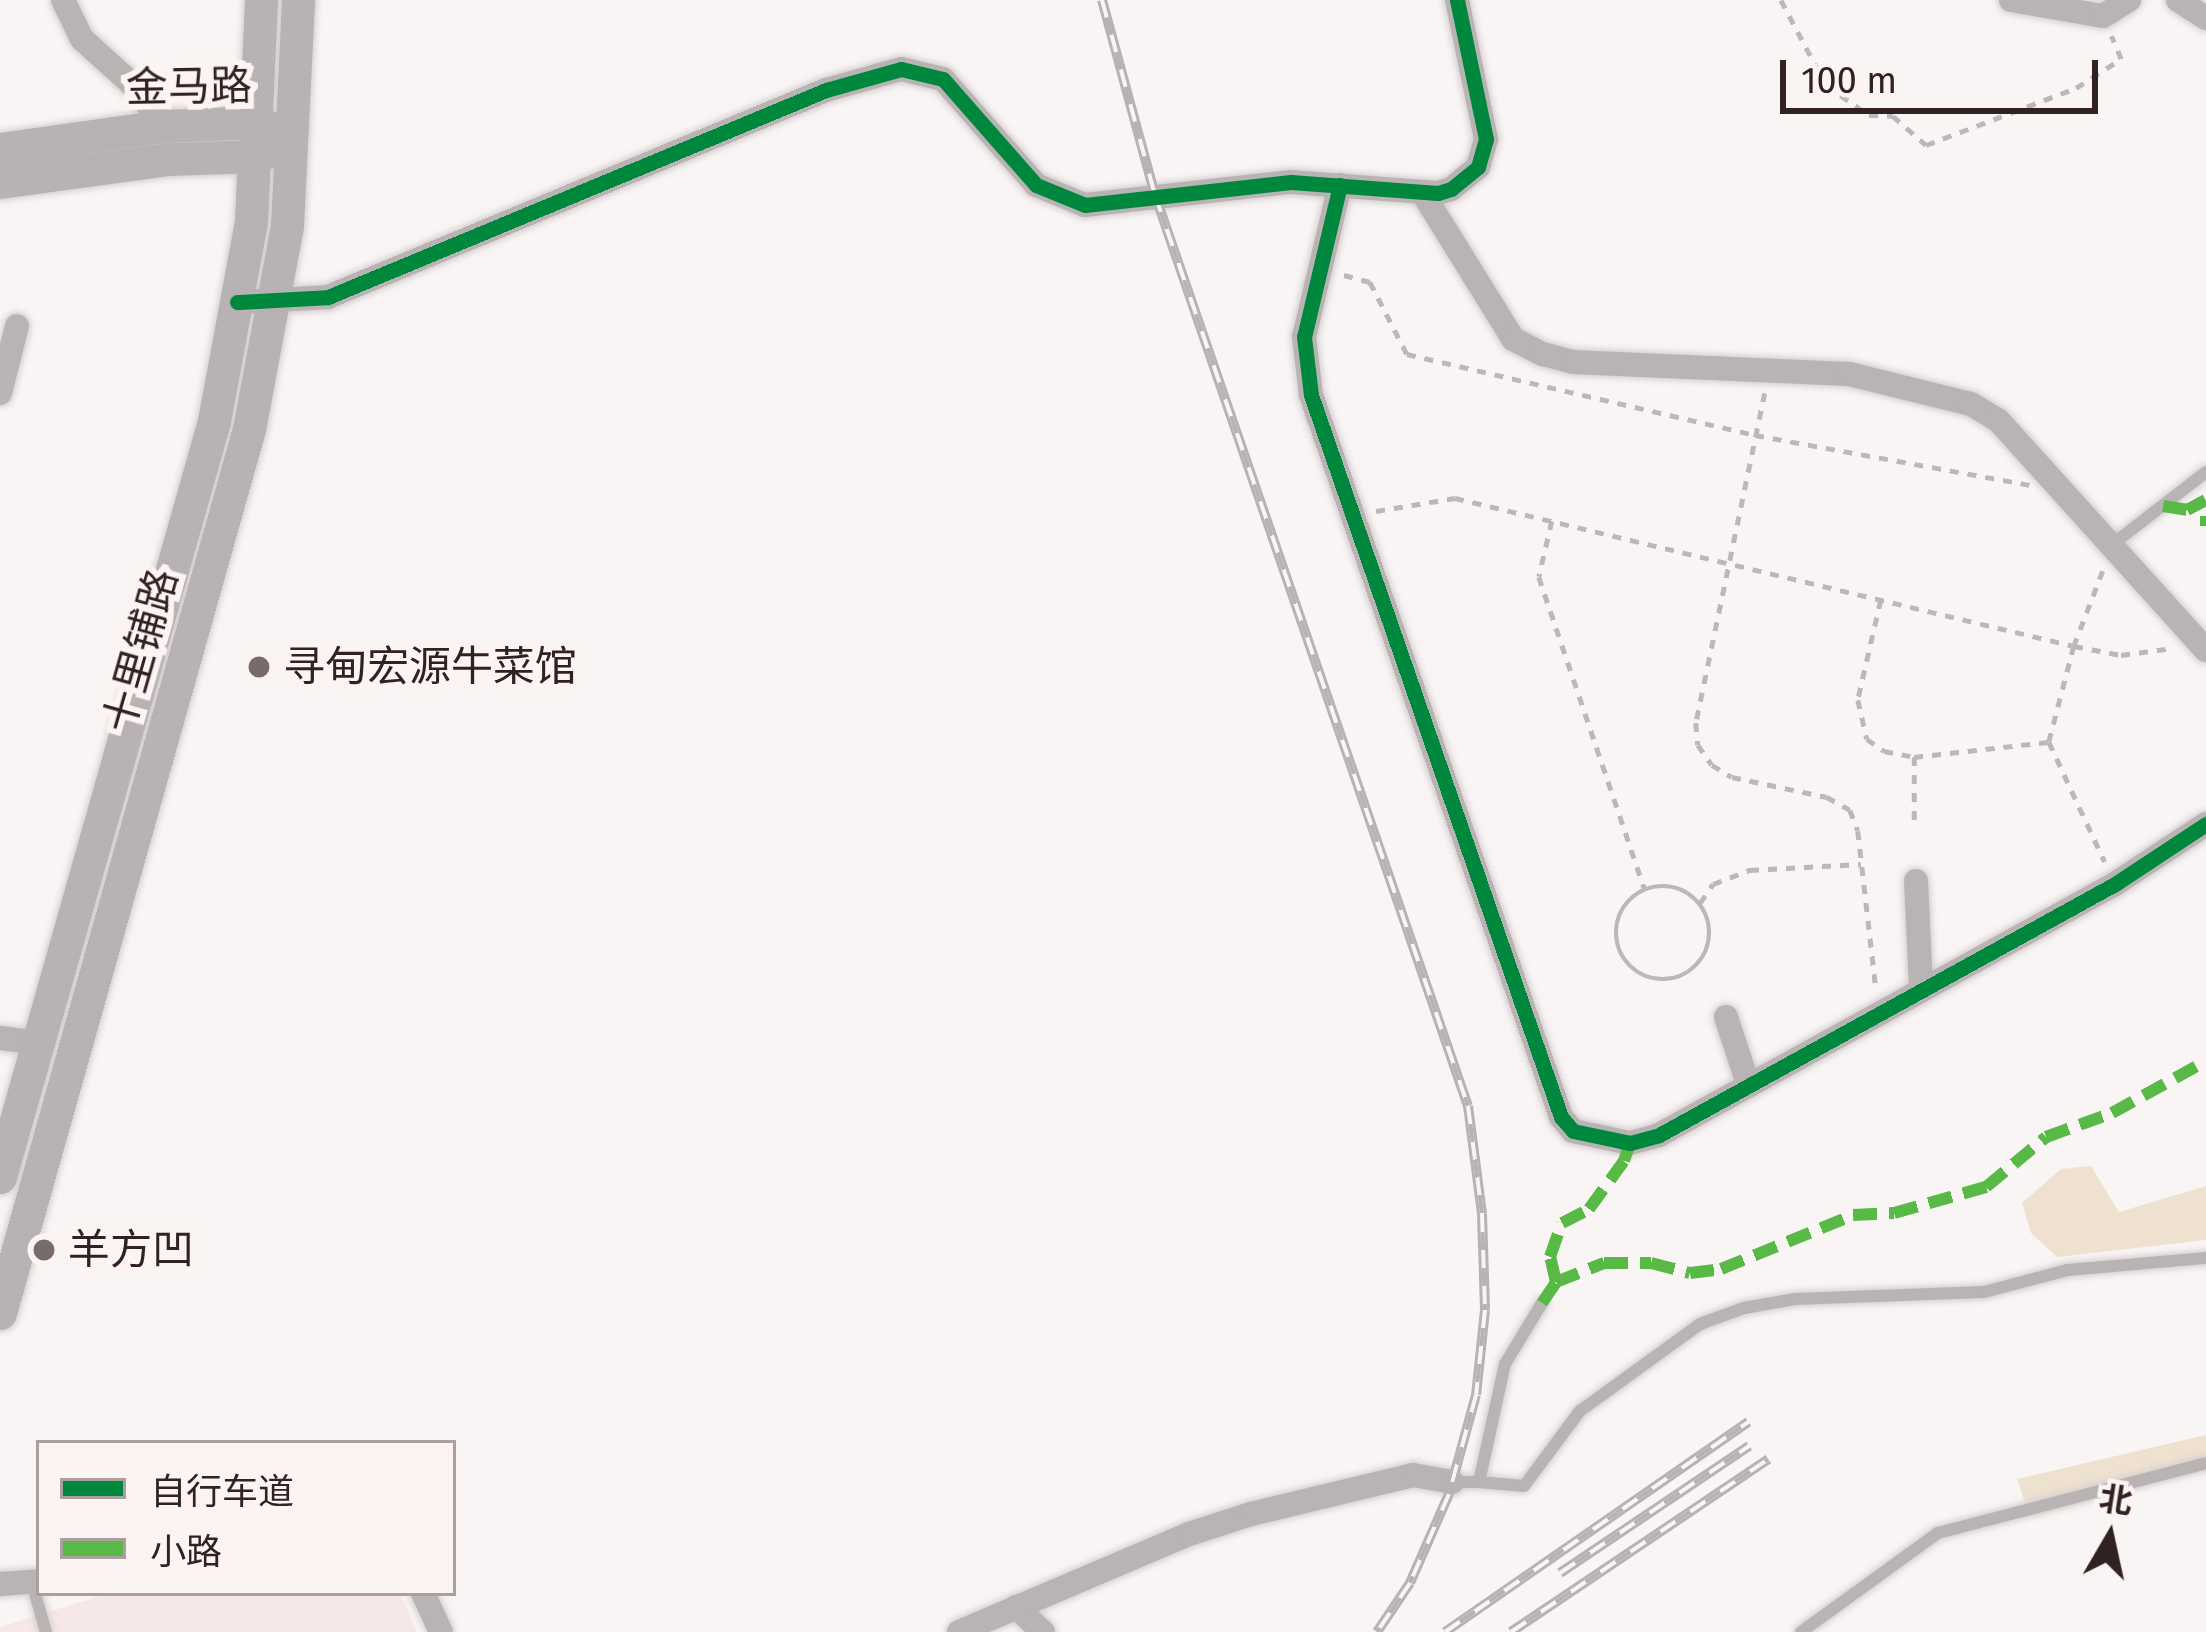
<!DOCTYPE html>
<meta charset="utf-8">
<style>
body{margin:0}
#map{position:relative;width:2206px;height:1632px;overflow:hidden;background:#faf5f5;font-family:"Fira Sans","Noto Sans SC",sans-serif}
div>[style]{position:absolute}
.built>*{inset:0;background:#f6e8e8}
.green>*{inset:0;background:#efe1d0}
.path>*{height:4.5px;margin-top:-2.25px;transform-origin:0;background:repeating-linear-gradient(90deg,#bcb8b9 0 9px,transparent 0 18px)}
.path>.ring{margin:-2.25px;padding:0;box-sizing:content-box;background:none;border:4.5px solid #bcb8b9;border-radius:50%}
.roads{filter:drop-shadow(0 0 3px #d5d0d0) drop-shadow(0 0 3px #d5d0d0)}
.lane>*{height:12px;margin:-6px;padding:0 6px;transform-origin:6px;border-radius:6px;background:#b9b3b4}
.street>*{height:24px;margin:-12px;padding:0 12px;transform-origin:12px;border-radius:12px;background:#b9b3b4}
.secondary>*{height:33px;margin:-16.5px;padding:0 16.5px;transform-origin:16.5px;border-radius:16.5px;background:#b8b2b4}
.rail>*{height:10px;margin-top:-5px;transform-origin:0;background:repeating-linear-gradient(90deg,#fcf3f3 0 18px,#b7b2b3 0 36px);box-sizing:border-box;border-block:3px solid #b7b2b3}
.quiet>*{height:12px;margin-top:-6px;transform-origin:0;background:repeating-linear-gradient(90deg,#58b947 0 24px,transparent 0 36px)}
.cycleway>*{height:15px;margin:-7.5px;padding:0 7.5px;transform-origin:7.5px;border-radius:7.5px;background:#00873e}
.dots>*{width:33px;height:33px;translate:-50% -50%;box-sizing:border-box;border:6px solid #fcf3f3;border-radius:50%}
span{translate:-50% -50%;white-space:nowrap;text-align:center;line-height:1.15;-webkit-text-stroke:12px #fcf3f3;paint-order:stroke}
.street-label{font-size:42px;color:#312122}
.poi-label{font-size:42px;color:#312122}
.left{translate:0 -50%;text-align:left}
.legend{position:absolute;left:36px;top:1440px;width:420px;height:156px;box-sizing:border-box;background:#fcf3f3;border:3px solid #ab9f9f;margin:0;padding:15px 21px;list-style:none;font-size:36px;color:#312122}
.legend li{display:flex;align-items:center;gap:24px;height:60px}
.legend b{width:60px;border:3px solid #ab9f9f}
.north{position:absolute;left:2050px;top:1476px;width:120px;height:120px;-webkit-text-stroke:9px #fcf3f3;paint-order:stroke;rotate:9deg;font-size:33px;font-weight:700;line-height:48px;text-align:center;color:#312122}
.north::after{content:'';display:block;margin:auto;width:42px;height:54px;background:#312122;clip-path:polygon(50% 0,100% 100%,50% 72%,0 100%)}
.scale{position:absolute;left:1780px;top:60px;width:318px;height:54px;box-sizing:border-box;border:6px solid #312122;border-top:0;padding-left:15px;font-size:36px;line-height:42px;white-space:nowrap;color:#312122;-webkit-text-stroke:9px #fcf3f3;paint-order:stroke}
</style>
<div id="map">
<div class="built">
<div style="clip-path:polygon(109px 1593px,400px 1593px,417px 1632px,0 1632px,0 1627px)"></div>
</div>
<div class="green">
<div style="clip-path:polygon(2091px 1166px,2119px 1212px,2206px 1186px,2206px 1240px,2057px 1257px,2031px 1233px,2022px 1203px,2061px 1169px)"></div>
<div style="clip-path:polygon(2206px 1435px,2206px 1468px,2030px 1517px,2017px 1479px)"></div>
</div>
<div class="path">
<div style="left:1781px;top:0;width:96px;rotate:62.1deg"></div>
<div style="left:1826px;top:85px;width:52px;rotate:34.9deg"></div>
<div style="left:1869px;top:115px;width:24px;rotate:2deg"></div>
<div style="left:1893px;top:116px;width:44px;rotate:41.3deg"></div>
<div style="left:1926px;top:145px;width:160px;rotate:-20.8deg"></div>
<div style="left:2076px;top:88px;width:54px;rotate:-32.8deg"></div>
<div style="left:2121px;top:59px;width:25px;rotate:-113deg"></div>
<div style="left:1344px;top:275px;width:27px;rotate:15deg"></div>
<div style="left:1370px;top:282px;width:81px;rotate:62.8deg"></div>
<div style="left:1407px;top:354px;width:357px;rotate:13.1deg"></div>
<div style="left:1755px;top:435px;width:279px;rotate:10.3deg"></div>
<div style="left:1765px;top:393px;width:337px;rotate:101.8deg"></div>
<div style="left:1696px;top:723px;width:22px;rotate:85deg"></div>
<div style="left:1698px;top:745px;width:24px;rotate:55deg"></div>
<div style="left:1712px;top:765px;width:23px;rotate:31deg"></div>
<div style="left:1732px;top:777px;width:97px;rotate:11.9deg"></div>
<div style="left:1827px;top:797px;width:26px;rotate:29deg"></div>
<div style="left:1850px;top:810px;width:22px;rotate:69deg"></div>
<div style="left:1858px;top:831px;width:160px;rotate:83.5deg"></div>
<div style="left:1376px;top:511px;width:80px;rotate:-9.3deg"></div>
<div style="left:1455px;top:498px;width:636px;rotate:13.45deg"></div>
<div style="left:2074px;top:646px;width:48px;rotate:10.8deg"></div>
<div style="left:2121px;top:655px;width:52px;rotate:-7.7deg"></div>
<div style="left:1552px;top:521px;width:57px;rotate:103.1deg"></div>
<div style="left:1539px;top:577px;width:330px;rotate:71.3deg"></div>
<div style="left:2103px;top:571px;width:80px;rotate:111.1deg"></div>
<div style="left:2074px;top:646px;width:99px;rotate:104.6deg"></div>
<div style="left:2049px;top:742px;width:132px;rotate:65deg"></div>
<div style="left:1881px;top:600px;width:103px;rotate:103deg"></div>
<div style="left:1858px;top:700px;width:40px;rotate:77deg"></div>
<div style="left:1867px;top:739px;width:21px;rotate:35deg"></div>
<div style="left:1884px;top:751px;width:31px;rotate:11deg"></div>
<div style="left:1914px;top:757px;width:135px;rotate:-6.4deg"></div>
<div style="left:1914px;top:820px;width:63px;rotate:-90deg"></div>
<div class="ring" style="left:1616px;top:886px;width:89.5px;height:89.5px"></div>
<div style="left:1700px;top:903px;width:23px;rotate:-56deg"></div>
<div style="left:1713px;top:884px;width:40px;rotate:-21deg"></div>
<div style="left:1750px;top:870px;width:111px;rotate:-3.1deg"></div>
</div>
<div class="roads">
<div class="lane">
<div style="left:2114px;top:543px;width:116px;rotate:-37.7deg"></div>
<div style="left:1452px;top:1482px;width:27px"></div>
<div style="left:1479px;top:1482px;width:121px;rotate:-77.6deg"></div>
<div style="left:1505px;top:1364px;width:71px;rotate:-58.8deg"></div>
<div style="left:1479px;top:1482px;width:45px;rotate:5.1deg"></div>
<div style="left:1524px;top:1486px;width:94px;rotate:-53.3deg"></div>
<div style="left:1580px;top:1411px;width:148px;rotate:-35.9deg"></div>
<div style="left:1700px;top:1324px;width:47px;rotate:-20deg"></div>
<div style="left:1744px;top:1308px;width:52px;rotate:-10deg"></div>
<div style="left:1795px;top:1299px;width:189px;rotate:-2.1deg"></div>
<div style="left:1984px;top:1292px;width:87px;rotate:-14.7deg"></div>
<div style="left:2068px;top:1270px;width:139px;rotate:-5deg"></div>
<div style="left:32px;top:1583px;width:51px;rotate:74.1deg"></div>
<div style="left:1801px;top:1632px;width:169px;rotate:-35.9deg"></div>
<div style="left:1938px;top:1533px;width:277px;rotate:-14.6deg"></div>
</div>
<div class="street">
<div style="left:63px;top:0;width:43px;rotate:64deg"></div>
<div style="left:82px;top:39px;width:70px;rotate:42.1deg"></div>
<div style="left:134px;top:86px;width:50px;rotate:53.1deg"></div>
<div style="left:2011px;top:0;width:93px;rotate:9.9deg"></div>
<div style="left:2103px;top:16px;width:31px;rotate:-32deg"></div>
<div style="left:2178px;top:0;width:33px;rotate:33deg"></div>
<div style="left:1340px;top:185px;width:156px;rotate:103.3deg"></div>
<div style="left:1304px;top:337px;width:58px;rotate:83.1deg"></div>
<div style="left:1311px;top:395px;width:764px;rotate:70.9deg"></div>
<div style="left:1561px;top:1117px;width:18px;rotate:49deg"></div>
<div style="left:1573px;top:1131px;width:58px;rotate:11.9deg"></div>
<div style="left:1630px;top:1143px;width:30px;rotate:-15deg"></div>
<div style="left:1659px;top:1135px;width:521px;rotate:-28.83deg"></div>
<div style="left:2115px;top:884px;width:109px;rotate:-33.4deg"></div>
<div style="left:1422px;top:192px;width:173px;rotate:58.2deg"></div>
<div style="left:1513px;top:339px;width:34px;rotate:27deg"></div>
<div style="left:1543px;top:354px;width:30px;rotate:15deg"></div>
<div style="left:1572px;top:362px;width:277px;rotate:2.5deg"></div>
<div style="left:1849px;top:374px;width:126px;rotate:13.8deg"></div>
<div style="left:1971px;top:404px;width:31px;rotate:31deg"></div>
<div style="left:1998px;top:420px;width:310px;rotate:47.9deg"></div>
<div style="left:237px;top:302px;width:91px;rotate:-3.1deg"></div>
<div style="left:328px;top:297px;width:539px;rotate:-22.57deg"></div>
<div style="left:826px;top:90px;width:78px;rotate:-15.6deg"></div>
<div style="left:901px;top:69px;width:43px;rotate:13.4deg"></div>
<div style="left:943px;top:79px;width:141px;rotate:48.7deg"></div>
<div style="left:1036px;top:185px;width:53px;rotate:22.2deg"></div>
<div style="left:1085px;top:205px;width:207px;rotate:-6.4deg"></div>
<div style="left:1291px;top:182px;width:147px;rotate:4.3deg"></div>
<div style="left:1438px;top:193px;width:14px;rotate:-17deg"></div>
<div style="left:1451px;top:189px;width:35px;rotate:-39deg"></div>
<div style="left:1478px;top:167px;width:29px;rotate:-74deg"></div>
<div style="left:1486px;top:139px;width:142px;rotate:-101.8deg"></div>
<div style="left:0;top:393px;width:69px;rotate:-75.8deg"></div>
<div style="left:1916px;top:881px;width:106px;rotate:87.3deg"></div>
<div style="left:1726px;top:1017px;width:71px;rotate:71.8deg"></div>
<div style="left:0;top:1038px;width:38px;rotate:7deg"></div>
<div style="left:0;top:1584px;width:39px;rotate:-4deg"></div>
<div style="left:423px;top:1593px;width:43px;rotate:65.2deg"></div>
<div style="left:1016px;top:1607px;width:37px;rotate:43deg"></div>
<div style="left:959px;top:1632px;width:250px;rotate:-23.1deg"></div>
<div style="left:1189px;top:1534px;width:65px;rotate:-17.9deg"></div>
<div style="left:1251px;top:1514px;width:167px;rotate:-13.5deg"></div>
<div style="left:1413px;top:1475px;width:40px;rotate:10deg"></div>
</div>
<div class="secondary">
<div style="left:0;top:149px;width:166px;rotate:-8deg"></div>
<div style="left:164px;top:126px;width:95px;rotate:-2.4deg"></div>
<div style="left:259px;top:122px;width:21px;rotate:28deg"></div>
<div style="left:0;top:182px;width:170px;rotate:-7.8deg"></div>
<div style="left:168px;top:159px;width:89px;rotate:-1.9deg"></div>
<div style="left:257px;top:156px;width:22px;rotate:-22deg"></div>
<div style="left:0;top:1177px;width:786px;rotate:-74.19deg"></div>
<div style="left:214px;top:421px;width:203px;rotate:-79.5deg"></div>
<div style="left:251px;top:221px;width:221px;rotate:-87.4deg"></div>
<div style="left:0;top:1313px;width:918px;rotate:-74.27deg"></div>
<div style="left:249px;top:429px;width:207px;rotate:-79.4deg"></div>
<div style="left:287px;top:226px;width:226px;rotate:-87.2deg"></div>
</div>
</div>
<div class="rail">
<div style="left:1102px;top:0;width:202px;rotate:74.8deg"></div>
<div style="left:1155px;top:195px;width:963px;rotate:71.04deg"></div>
<div style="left:1468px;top:1106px;width:109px;rotate:82.6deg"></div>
<div style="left:1482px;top:1214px;width:96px;rotate:88.2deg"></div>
<div style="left:1485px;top:1310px;width:85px;rotate:96deg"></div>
<div style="left:1476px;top:1395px;width:103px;rotate:105.3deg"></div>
<div style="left:1449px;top:1494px;width:97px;rotate:113.7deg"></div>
<div style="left:1410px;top:1583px;width:59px;rotate:124deg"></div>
<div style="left:1560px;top:1573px;width:228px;rotate:-33.9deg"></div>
<div style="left:1445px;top:1632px;width:369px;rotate:-34.7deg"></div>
<div style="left:1511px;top:1632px;width:310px;rotate:-33.9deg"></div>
</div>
<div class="quiet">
<div style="left:2163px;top:506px;width:24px;rotate:9deg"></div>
<div style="left:2187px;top:510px;width:21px;rotate:-28deg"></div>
<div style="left:2206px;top:516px;width:10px;rotate:90deg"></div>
<div style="left:1556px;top:1282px;width:26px;rotate:-103deg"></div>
<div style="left:1550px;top:1257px;width:36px;rotate:-71deg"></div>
<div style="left:1562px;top:1223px;width:30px;rotate:-27deg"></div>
<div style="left:1589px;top:1209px;width:59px;rotate:-53.9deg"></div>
<div style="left:1624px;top:1161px;width:19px;rotate:-72deg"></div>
<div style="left:1542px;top:1303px;width:25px;rotate:-56deg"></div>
<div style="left:1556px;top:1282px;width:52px;rotate:-21.6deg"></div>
<div style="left:1604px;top:1263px;width:47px"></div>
<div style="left:1651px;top:1263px;width:40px;rotate:14.4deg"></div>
<div style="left:1690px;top:1273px;width:31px;rotate:-7deg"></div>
<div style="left:1721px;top:1269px;width:143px;rotate:-22.2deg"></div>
<div style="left:1853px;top:1215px;width:41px;rotate:-2.8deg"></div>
<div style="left:1894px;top:1213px;width:96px;rotate:-15.8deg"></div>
<div style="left:1986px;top:1187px;width:78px;rotate:-39.8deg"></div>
<div style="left:2046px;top:1137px;width:70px;rotate:-20deg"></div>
<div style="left:2112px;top:1113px;width:107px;rotate:-29deg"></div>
</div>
<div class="cycleway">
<div style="left:1340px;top:185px;width:156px;rotate:103.3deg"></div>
<div style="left:1304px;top:337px;width:58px;rotate:83.1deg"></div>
<div style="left:1311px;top:395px;width:764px;rotate:70.9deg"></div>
<div style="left:1561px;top:1117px;width:18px;rotate:49deg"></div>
<div style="left:1573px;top:1131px;width:58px;rotate:11.9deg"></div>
<div style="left:1630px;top:1143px;width:30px;rotate:-15deg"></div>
<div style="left:1659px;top:1135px;width:521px;rotate:-28.83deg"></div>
<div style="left:2115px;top:884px;width:109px;rotate:-33.4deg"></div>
<div style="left:237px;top:302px;width:91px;rotate:-3.1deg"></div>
<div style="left:328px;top:297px;width:539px;rotate:-22.57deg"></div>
<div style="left:826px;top:90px;width:78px;rotate:-15.6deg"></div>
<div style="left:901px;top:69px;width:43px;rotate:13.4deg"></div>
<div style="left:943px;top:79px;width:141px;rotate:48.7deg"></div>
<div style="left:1036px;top:185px;width:53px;rotate:22.2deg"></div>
<div style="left:1085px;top:205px;width:207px;rotate:-6.4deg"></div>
<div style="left:1291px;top:182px;width:147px;rotate:4.3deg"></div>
<div style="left:1438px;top:193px;width:14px;rotate:-17deg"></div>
<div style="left:1451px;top:189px;width:35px;rotate:-39deg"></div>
<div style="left:1478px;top:167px;width:29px;rotate:-74deg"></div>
<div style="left:1486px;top:139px;width:142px;rotate:-101.8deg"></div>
</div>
<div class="dots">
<div style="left:259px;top:667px;background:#776b6c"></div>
<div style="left:44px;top:1250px;background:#776b6c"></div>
</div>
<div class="street-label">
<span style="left:189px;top:87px;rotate:-1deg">金马路</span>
<span style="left:141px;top:651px;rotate:-74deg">十里铺路</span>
</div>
<div class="poi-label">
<span class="left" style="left:283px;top:667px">寻甸宏源牛菜馆</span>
<span class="left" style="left:68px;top:1250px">羊方凹</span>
</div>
<ul class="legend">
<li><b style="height:15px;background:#00873e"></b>自行车道</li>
<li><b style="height:15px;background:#58b947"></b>小路</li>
</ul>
<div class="north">北</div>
<div class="scale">100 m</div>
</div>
